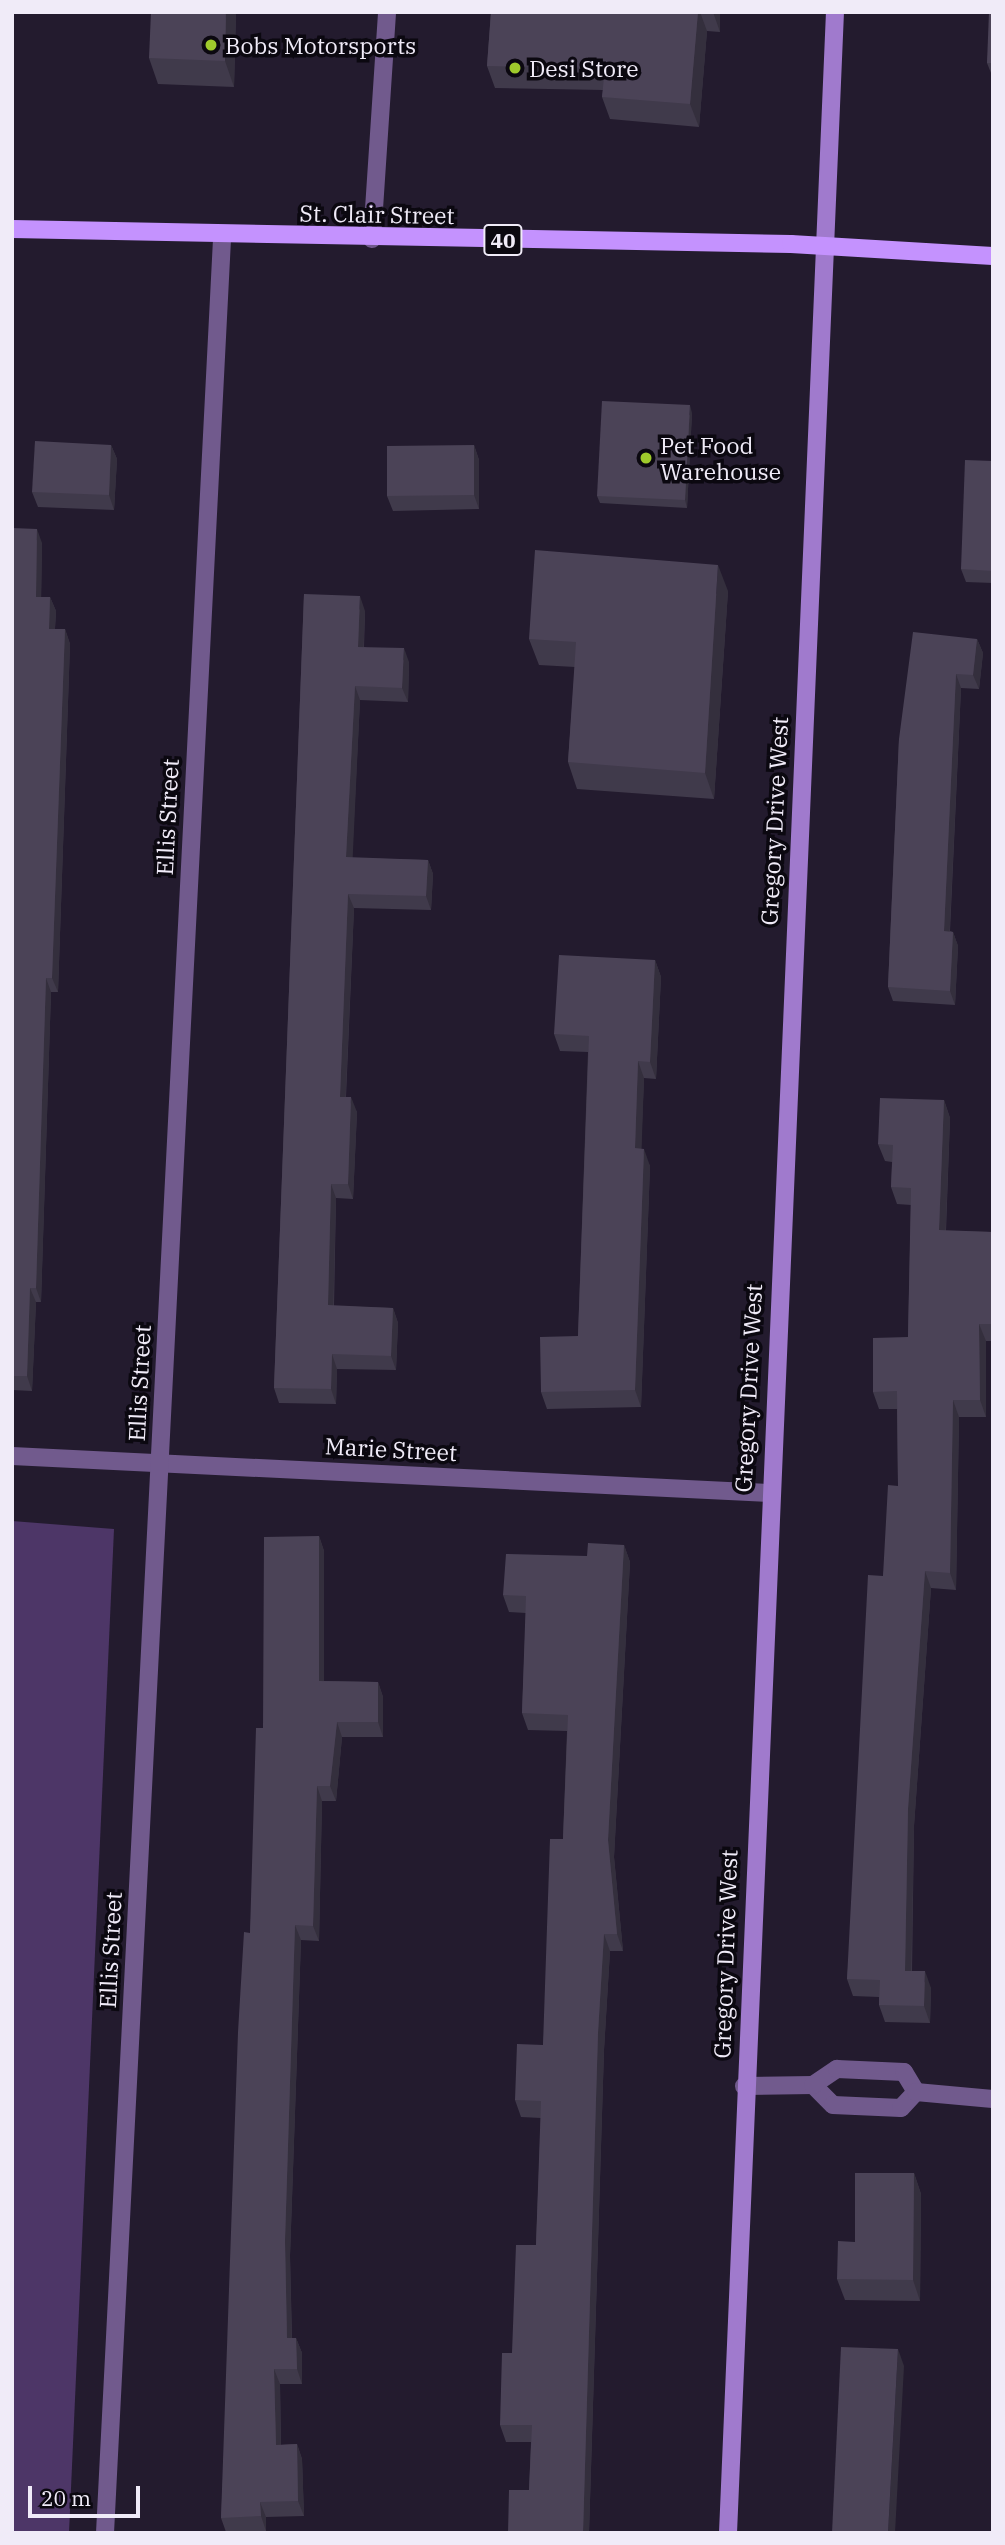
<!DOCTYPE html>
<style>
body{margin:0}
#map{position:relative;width:1005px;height:2545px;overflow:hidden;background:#231b2e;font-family:"IBM Plex Serif",serif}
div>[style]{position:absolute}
.green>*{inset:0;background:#4d3667}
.lane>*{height:18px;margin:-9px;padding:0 9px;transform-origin:9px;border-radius:9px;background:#715a8d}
.street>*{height:18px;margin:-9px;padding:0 9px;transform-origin:9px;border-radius:9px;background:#715a8d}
.secondary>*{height:18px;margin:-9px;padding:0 9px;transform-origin:9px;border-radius:9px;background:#a07acd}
.primary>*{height:18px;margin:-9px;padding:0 9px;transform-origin:9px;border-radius:9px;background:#c492fe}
.wall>*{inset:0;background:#403a4b}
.shaded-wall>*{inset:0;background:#342f3d}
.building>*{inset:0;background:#4b4357}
.dots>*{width:19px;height:19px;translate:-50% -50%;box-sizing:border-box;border:4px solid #0b0810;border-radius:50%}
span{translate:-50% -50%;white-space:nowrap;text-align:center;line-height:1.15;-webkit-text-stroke:7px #0b0810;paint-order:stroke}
.shield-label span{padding:2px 5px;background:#0b0810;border:2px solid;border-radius:5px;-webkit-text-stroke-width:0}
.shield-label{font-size:21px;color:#f0ebf8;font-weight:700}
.poi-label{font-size:23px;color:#f0ebf8}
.left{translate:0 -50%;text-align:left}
.street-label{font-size:23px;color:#f0ebf8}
.frame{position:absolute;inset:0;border:14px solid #f0ebf8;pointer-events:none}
.scale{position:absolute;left:28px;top:2486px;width:112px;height:32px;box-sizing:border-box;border:4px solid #f0ebf8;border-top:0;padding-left:9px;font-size:21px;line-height:24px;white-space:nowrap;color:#f0ebf8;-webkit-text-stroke:5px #0b0810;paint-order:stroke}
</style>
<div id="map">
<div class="green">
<div style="clip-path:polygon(12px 1521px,114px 1529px,69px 2533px,12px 2533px)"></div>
</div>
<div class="lane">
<div style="left:372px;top:239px;width:227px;rotate:-86.2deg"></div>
</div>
<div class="street">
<div style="left:12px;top:1456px;width:757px;rotate:2.8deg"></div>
<div style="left:813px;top:2085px;width:28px;rotate:45deg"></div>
<div style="left:833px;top:2105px;width:68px;rotate:2.5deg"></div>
<div style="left:901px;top:2108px;width:22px;rotate:-47deg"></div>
<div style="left:744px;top:2086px;width:69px;rotate:-0.8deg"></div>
<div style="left:813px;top:2085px;width:29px;rotate:-34deg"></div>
<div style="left:837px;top:2069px;width:67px;rotate:2.6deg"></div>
<div style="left:904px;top:2072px;width:23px;rotate:59deg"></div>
<div style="left:916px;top:2092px;width:77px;rotate:5.2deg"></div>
<div style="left:105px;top:2533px;width:2300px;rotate:-87.08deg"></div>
</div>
<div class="secondary">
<div style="left:728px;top:2533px;width:2523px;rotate:-87.57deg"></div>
</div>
<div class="primary">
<div style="left:12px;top:229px;width:779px;rotate:1.1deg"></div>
<div style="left:791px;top:244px;width:202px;rotate:3.4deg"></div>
</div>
<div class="wall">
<div style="clip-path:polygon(236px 12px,234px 87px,158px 84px,149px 58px)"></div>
<div style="clip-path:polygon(491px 12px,720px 12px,720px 32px,707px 31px,699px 127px,610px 119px,602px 97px,603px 90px,495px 88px,487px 66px)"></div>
<div style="clip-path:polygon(993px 12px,993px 78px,987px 63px)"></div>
<div style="clip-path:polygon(692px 413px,687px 508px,600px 503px,597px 496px)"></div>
<div style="clip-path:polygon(111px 445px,117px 459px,114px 510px,38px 507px,32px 492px)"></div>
<div style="clip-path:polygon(474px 445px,479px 460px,479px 509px,393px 511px,387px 496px)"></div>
<div style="clip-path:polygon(993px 461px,993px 583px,966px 582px,961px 569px)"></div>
<div style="clip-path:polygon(12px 528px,42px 543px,41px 597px,50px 597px,56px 611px,55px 629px,65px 629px,70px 644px,58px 992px,51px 992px,41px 1302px,36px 1302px,32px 1391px,12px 1390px)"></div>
<div style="clip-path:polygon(728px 591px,714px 799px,577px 789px,568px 762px,575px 667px,539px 665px,529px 639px)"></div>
<div style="clip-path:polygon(304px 594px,365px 611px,364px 647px,409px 662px,408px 702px,360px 700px,352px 858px,428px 860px,433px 874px,431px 910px,354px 908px,346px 1097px,357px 1112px,353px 1199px,336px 1198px,334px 1306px,393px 1308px,398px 1323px,396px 1370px,337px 1369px,336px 1404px,279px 1403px,274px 1388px)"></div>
<div style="clip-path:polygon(977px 639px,983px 653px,979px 689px,961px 688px,950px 931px,953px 932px,958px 946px,955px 1005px,893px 1001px,888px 987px,899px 739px)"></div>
<div style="clip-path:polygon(655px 960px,661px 977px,656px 1079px,644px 1078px,641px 1149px,650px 1166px,641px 1407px,547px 1409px,541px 1392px,578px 1336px,588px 1052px,560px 1051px,554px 1034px)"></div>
<div style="clip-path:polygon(944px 1100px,950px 1118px,946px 1231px,993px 1232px,993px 1341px,986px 1341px,986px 1417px,959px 1417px,956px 1590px,931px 1588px,914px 1826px,912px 1971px,931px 1988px,930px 2023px,885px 2022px,879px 2005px,879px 1997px,853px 1996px,847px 1979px,883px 1576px,898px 1486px,897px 1409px,879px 1409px,873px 1392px,908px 1337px,911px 1205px,897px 1204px,891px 1187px,892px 1162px,885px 1161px,878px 1144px)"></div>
<div style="clip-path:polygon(319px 1536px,324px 1551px,324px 1681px,378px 1682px,383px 1697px,383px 1737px,342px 1737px,336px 1801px,322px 1801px,319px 1941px,301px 1940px,290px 2256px,292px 2338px,296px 2338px,302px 2353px,302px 2384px,280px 2384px,281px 2445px,297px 2444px,302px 2459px,304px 2516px,266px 2517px,266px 2531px,226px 2532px,221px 2518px,250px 1933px,263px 1728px)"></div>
<div style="clip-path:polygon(624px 1545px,630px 1562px,614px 1857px,623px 1951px,610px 1951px,604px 2050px,589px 2533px,508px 2533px,529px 2490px,531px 2442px,506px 2442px,500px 2425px,512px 2353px,536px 2245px,541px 2118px,521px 2117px,515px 2100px,543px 2045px,563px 1839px,567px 1731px,528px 1730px,522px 1713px,526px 1613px,509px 1612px,503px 1595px,587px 1556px)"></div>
<div style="clip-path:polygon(914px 2173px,921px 2194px,920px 2301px,845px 2300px,837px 2279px,855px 2242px)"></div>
</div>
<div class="shaded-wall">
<div style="clip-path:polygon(226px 12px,236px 12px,234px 87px,225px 61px)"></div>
<div style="clip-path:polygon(698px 12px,700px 12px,707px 31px,699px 127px,690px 104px)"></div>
<div style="clip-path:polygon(713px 12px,720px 12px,720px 32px)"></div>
<div style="clip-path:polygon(690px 405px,692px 413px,687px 508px,685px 500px)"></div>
<div style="clip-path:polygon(111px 445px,117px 459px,114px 510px,109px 495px)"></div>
<div style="clip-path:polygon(474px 445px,479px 460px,479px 509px,474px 495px)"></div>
<div style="clip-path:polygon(37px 529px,42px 543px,41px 611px,36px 597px)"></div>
<div style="clip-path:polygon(718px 565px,728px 591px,714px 799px,705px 773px)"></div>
<div style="clip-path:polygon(360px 596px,365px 611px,363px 661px,358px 647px)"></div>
<div style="clip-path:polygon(50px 597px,56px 611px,54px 643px,49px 629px)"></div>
<div style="clip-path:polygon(65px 629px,70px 644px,58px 992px,52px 978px)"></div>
<div style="clip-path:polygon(977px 639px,983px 653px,979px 689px,973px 675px)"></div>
<div style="clip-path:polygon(404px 648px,409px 662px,408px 702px,402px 688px)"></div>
<div style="clip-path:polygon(956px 674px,961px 688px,949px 945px,944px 931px)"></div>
<div style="clip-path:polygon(355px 686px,360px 700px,352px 872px,346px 857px)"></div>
<div style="clip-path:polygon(428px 860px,433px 874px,431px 910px,426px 896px)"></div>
<div style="clip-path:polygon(348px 894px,354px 908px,345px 1111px,340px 1097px)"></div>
<div style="clip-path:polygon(953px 932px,958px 946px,955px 1005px,950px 991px)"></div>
<div style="clip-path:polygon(655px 960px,661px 977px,656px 1079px,650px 1062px)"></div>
<div style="clip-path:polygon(46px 978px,51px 992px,41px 1302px,36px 1288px)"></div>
<div style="clip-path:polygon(638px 1061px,644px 1078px,641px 1165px,635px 1148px)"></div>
<div style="clip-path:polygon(351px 1097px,357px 1112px,353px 1199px,348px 1184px)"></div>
<div style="clip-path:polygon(944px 1100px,950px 1118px,945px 1247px,939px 1230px)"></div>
<div style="clip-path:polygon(644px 1149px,650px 1166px,641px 1407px,635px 1390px)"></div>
<div style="clip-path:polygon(331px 1184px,336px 1198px,333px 1320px,328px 1305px)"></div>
<div style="clip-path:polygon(30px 1288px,36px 1302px,32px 1391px,27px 1376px)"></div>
<div style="clip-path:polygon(393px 1308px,398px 1323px,396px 1370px,391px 1356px)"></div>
<div style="clip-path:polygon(979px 1324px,986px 1341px,986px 1417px,980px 1400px)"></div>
<div style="clip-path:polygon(332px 1354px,337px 1369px,336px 1404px,331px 1389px)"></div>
<div style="clip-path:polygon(953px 1400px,959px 1417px,956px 1590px,950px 1573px)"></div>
<div style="clip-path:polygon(319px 1536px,324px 1551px,324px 1696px,319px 1681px)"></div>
<div style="clip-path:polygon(624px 1545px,630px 1562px,614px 1857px,623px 1951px,617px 1934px,608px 1840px)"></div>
<div style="clip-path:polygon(925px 1571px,931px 1588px,914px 1826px,911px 1988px,905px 1971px,908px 1809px)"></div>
<div style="clip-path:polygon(378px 1682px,383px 1697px,383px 1737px,378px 1722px)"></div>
<div style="clip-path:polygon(337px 1722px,342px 1737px,336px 1801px,330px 1786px)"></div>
<div style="clip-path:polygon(317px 1786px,322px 1801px,319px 1941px,313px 1926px)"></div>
<div style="clip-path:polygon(295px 1925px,301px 1940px,290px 2256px,292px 2353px,287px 2338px,285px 2241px)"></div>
<div style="clip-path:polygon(604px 1934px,610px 1951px,604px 2050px,589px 2533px,583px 2533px,598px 2033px)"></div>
<div style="clip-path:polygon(925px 1971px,931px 1988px,930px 2023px,924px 2006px)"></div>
<div style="clip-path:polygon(914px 2173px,921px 2194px,920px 2301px,913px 2280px)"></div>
<div style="clip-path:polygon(296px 2338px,302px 2353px,302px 2384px,297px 2369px)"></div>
<div style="clip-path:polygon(898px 2349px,904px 2366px,895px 2533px,888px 2533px)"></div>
<div style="clip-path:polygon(274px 2369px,280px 2384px,281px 2460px,276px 2445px)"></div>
<div style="clip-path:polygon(297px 2444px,302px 2459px,304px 2516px,298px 2501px)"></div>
<div style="clip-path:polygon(260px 2502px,266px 2517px,266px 2531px,261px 2516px)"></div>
</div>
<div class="building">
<div style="clip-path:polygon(151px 12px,226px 12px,225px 61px,149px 58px)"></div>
<div style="clip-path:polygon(491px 12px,698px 12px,690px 104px,602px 97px,605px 68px,487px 66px)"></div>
<div style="clip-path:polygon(989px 12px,993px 12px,993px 63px,987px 63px)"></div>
<div style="clip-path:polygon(602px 401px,690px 405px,685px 500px,597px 496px)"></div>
<div style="clip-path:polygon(35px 441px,111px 445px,109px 495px,32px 492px)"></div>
<div style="clip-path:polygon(474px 445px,474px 495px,387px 496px,387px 446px)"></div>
<div style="clip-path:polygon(965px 460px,993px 461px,993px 571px,961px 569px)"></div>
<div style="clip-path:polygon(12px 528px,37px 529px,36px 597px,50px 597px,49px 629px,65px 629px,52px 978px,46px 978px,36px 1288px,30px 1288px,27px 1376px,12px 1376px)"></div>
<div style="clip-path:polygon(535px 550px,718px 565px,705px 773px,568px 762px,576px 642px,529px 639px)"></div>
<div style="clip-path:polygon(304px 594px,360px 596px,358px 647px,404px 648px,402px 688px,355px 686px,346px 857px,428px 860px,426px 896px,348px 894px,340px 1097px,351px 1097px,348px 1184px,331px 1184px,328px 1305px,393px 1308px,391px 1356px,332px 1354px,331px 1389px,274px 1388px)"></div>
<div style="clip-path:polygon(913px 632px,977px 639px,973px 675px,956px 674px,944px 931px,953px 932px,950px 991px,888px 987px,899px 739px)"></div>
<div style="clip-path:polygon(559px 955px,655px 960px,650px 1062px,638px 1061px,635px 1148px,644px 1149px,635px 1390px,541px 1392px,540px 1337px,578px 1336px,589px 1036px,554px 1034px)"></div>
<div style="clip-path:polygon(880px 1098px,944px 1100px,939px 1230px,993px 1232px,993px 1324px,979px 1324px,980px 1400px,953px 1400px,950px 1573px,925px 1571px,908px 1809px,905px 1971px,925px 1971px,924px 2006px,879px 2005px,880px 1980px,847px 1979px,868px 1575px,883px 1576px,888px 1485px,898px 1486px,897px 1391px,873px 1392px,873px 1338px,908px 1337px,911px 1188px,891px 1187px,893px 1145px,878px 1144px)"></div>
<div style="clip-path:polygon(319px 1536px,319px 1681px,378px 1682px,378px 1722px,337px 1722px,330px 1786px,317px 1786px,313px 1926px,295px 1925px,285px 2241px,287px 2338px,296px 2338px,297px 2369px,274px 2369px,276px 2445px,297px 2444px,298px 2501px,260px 2502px,261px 2516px,221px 2518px,238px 2032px,244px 1932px,250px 1933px,256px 1728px,263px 1728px,264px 1537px)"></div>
<div style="clip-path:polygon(588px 1543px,624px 1545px,608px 1840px,617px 1934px,604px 1934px,598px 2033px,583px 2533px,508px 2533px,509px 2490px,529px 2490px,532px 2425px,500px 2425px,502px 2353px,512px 2353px,516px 2245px,536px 2245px,541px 2101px,515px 2100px,517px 2044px,543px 2045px,550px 1839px,563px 1839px,568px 1715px,522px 1713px,526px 1596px,503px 1595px,506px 1554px,587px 1556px)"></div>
<div style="clip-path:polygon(855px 2173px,914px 2173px,913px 2280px,837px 2279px,838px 2241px,855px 2242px)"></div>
<div style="clip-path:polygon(841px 2347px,898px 2349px,888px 2533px,832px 2533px)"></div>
</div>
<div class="dots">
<div style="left:211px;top:45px;background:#9fca2c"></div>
<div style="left:515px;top:68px;background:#9fca2c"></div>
<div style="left:646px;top:458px;background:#9fca2c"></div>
</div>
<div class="shield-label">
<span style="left:503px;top:240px">40</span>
</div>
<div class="poi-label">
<span class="left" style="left:225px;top:45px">Bobs Motorsports</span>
<span class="left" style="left:529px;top:68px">Desi Store</span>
<span class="left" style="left:660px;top:458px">Pet Food<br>Warehouse</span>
</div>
<div class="street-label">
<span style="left:377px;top:214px;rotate:1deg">St. Clair Street</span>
<span style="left:167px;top:817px;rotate:-87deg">Ellis Street</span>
<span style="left:774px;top:821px;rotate:-87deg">Gregory Drive West</span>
<span style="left:139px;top:1383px;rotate:-87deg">Ellis Street</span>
<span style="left:748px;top:1388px;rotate:-87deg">Gregory Drive West</span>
<span style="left:391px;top:1449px;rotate:3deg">Marie Street</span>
<span style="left:110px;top:1950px;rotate:-87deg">Ellis Street</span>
<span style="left:725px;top:1954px;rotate:-88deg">Gregory Drive West</span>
</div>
<div class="frame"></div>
<div class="scale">20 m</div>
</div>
